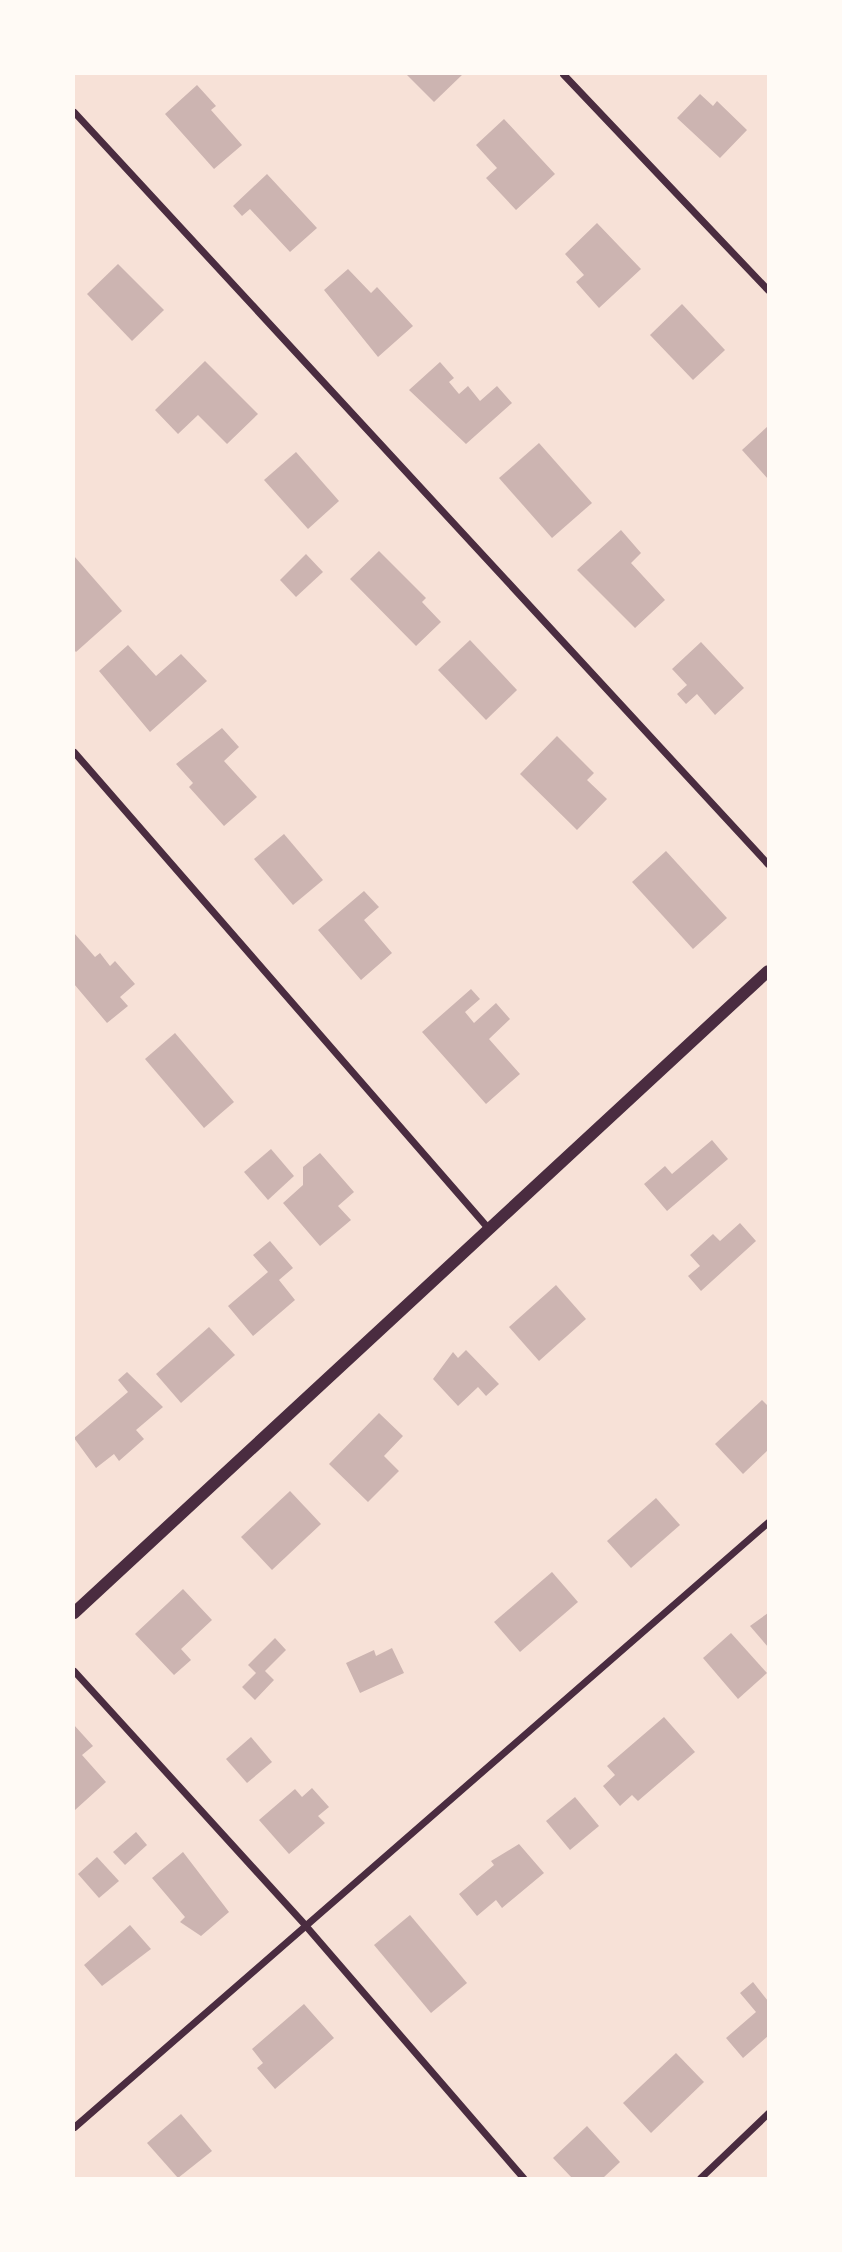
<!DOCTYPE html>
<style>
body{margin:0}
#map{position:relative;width:842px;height:2252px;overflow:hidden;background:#f7e1d7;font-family:"Sofia Sans Condensed",sans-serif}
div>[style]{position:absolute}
.building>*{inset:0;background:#ccb4b1}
.minor>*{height:7px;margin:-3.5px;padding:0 3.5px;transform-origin:3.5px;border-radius:3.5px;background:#4a2c40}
.tertiary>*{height:12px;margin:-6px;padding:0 6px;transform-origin:6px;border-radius:6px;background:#4a2c40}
span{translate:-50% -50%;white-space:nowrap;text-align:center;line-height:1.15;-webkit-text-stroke:5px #fffaf5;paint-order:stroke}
.frame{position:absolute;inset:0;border:75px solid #fffaf5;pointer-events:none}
</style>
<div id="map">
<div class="building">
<div style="clip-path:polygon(406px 74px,463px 74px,434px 102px)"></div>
<div style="clip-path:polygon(197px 85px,216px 106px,211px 110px,242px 145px,214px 169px,165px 114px)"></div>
<div style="clip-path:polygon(700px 94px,713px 106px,717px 101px,747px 130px,720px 158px,677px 118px)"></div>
<div style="clip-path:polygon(504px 119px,555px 174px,516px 210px,486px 178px,497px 168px,476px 145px)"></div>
<div style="clip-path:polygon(267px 174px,317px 228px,290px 252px,250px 209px,242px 216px,233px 206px)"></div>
<div style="clip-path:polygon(597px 223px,641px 269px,599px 308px,576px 282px,584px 275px,565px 254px)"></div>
<div style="clip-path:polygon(118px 264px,164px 310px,132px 341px,87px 294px)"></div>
<div style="clip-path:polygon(348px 269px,371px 293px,377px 287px,413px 326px,378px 357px,324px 290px)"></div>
<div style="clip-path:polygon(682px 304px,725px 350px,693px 380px,650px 335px)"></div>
<div style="clip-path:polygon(205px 361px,258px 414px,227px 444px,198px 415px,178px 434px,155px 410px)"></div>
<div style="clip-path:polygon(440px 362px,454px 378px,449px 382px,459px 394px,468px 386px,480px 401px,497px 386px,512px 403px,466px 444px,409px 390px)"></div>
<div style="clip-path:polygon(768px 426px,768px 479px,742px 450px)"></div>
<div style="clip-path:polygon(539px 443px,592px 503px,552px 538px,499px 478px)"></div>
<div style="clip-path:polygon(296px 452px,339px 501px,308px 529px,264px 480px)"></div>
<div style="clip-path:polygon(621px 530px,641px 553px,631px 563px,665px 600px,635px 628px,577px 570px)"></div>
<div style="clip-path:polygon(379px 551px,426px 598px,422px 602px,441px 622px,416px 646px,350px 579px)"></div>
<div style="clip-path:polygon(306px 554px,323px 572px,296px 597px,280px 580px)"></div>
<div style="clip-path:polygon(74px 556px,122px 611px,76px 652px,74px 650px)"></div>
<div style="clip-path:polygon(470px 640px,517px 690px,486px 720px,438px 670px)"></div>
<div style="clip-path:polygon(701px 642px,744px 688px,715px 715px,697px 694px,686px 704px,677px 694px,687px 685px,672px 669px)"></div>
<div style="clip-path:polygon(128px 645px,156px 676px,181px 654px,207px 681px,150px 732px,99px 671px)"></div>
<div style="clip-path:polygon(222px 728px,239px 747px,224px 761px,257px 797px,224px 826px,189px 787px,193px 783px,176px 764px)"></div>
<div style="clip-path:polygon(557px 736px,594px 773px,587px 780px,607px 799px,577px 830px,520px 774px)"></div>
<div style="clip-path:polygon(284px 834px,323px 880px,293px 905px,254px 859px)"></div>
<div style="clip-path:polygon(666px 851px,727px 918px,693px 949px,632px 882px)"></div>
<div style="clip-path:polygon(364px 891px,379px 907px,364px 920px,392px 953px,361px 980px,318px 930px)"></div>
<div style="clip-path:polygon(74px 933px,95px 957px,100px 953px,110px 966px,115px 961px,135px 984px,120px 997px,128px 1006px,107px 1023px,74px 984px)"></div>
<div style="clip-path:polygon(471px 989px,480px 999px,465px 1012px,474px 1023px,496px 1003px,510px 1019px,489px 1039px,520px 1074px,486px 1104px,422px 1032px)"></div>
<div style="clip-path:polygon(175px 1033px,234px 1102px,204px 1128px,145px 1059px)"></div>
<div style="clip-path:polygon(712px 1140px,728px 1159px,667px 1211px,644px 1184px,665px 1166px,672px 1174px)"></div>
<div style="clip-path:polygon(271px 1149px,294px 1176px,268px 1200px,244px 1172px)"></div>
<div style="clip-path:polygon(320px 1153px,354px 1192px,338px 1206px,351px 1220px,320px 1246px,283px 1203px,303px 1185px,303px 1167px)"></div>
<div style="clip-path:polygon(740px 1223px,756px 1241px,701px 1291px,688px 1276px,700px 1266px,690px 1255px,713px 1234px,720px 1241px)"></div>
<div style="clip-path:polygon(270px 1241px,293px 1268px,279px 1280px,295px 1300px,253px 1336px,228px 1306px,268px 1272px,253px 1255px)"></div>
<div style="clip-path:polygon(556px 1285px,586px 1319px,539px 1361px,509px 1327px)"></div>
<div style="clip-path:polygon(209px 1327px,235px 1355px,181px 1403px,156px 1374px)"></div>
<div style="clip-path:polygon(466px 1350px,499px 1384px,486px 1396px,478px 1387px,458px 1406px,433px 1379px,453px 1352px,458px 1358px)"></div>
<div style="clip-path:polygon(127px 1372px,163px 1407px,136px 1430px,144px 1439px,119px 1461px,114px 1454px,96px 1468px,74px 1438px,128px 1392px,118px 1380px)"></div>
<div style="clip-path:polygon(762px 1400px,768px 1406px,768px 1450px,743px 1474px,715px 1444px)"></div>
<div style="clip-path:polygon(379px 1413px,403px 1436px,384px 1456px,399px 1471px,368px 1502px,329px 1464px)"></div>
<div style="clip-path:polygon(290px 1491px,321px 1524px,272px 1570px,241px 1537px)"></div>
<div style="clip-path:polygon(656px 1498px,680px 1525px,631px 1568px,607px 1541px)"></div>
<div style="clip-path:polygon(552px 1572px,578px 1602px,520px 1652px,494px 1622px)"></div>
<div style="clip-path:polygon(183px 1589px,212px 1620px,181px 1649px,191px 1660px,174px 1675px,135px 1634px)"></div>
<div style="clip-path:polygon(768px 1613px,768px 1647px,750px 1626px)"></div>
<div style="clip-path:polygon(731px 1633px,767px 1673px,738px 1699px,703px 1658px)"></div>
<div style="clip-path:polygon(275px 1638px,286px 1650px,265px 1671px,274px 1680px,255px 1700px,242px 1687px,256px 1673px,248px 1665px)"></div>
<div style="clip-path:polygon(392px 1648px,404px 1673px,360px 1693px,346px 1663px,374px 1650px,376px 1656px)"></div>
<div style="clip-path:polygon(664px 1717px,695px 1752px,638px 1801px,632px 1795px,620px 1806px,603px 1786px,615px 1775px,607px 1766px)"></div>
<div style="clip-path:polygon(74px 1725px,93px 1746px,82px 1755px,106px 1782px,75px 1810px)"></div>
<div style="clip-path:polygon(251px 1737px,272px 1762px,247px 1783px,226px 1759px)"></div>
<div style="clip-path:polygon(312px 1788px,329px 1807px,318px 1816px,325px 1823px,289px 1854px,259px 1820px,295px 1789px,302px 1797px)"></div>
<div style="clip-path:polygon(575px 1797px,599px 1826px,570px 1850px,546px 1821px)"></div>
<div style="clip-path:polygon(136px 1832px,147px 1845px,125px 1865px,113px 1852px)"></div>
<div style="clip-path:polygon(519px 1844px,544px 1873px,502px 1908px,496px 1900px,477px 1916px,459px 1894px,494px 1865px,491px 1861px)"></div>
<div style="clip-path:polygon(183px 1852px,229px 1912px,201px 1936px,180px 1922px,185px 1917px,152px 1878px)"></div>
<div style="clip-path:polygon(97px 1857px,119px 1881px,99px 1898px,78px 1874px)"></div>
<div style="clip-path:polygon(410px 1915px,467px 1983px,431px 2013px,374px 1945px)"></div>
<div style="clip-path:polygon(130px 1925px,151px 1949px,102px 1986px,84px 1965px)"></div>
<div style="clip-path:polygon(753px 1982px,768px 2001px,768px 2036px,743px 2058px,726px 2038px,756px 2012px,740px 1993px)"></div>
<div style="clip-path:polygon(304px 2004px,334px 2038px,275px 2089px,257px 2068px,263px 2063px,252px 2049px)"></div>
<div style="clip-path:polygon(676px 2053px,704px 2082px,651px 2133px,623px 2103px)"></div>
<div style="clip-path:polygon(181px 2114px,212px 2151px,178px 2178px,147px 2143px)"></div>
<div style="clip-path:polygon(587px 2126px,620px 2162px,603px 2178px,572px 2178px,553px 2158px)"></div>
</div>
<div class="minor">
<div style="left:563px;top:74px;width:298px;rotate:46.5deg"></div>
<div style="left:74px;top:112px;width:1023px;rotate:47.3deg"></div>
<div style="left:74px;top:752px;width:632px;rotate:48.98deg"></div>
<div style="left:74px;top:1671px;width:343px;rotate:47.7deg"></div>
<div style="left:305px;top:1925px;width:334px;rotate:49.2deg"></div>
<div style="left:74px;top:2127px;width:921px;rotate:-41.08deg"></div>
<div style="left:700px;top:2178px;width:94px;rotate:-43.7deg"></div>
</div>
<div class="tertiary">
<div style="left:74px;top:1613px;width:945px;rotate:-42.77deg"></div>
</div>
<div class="frame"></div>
</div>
